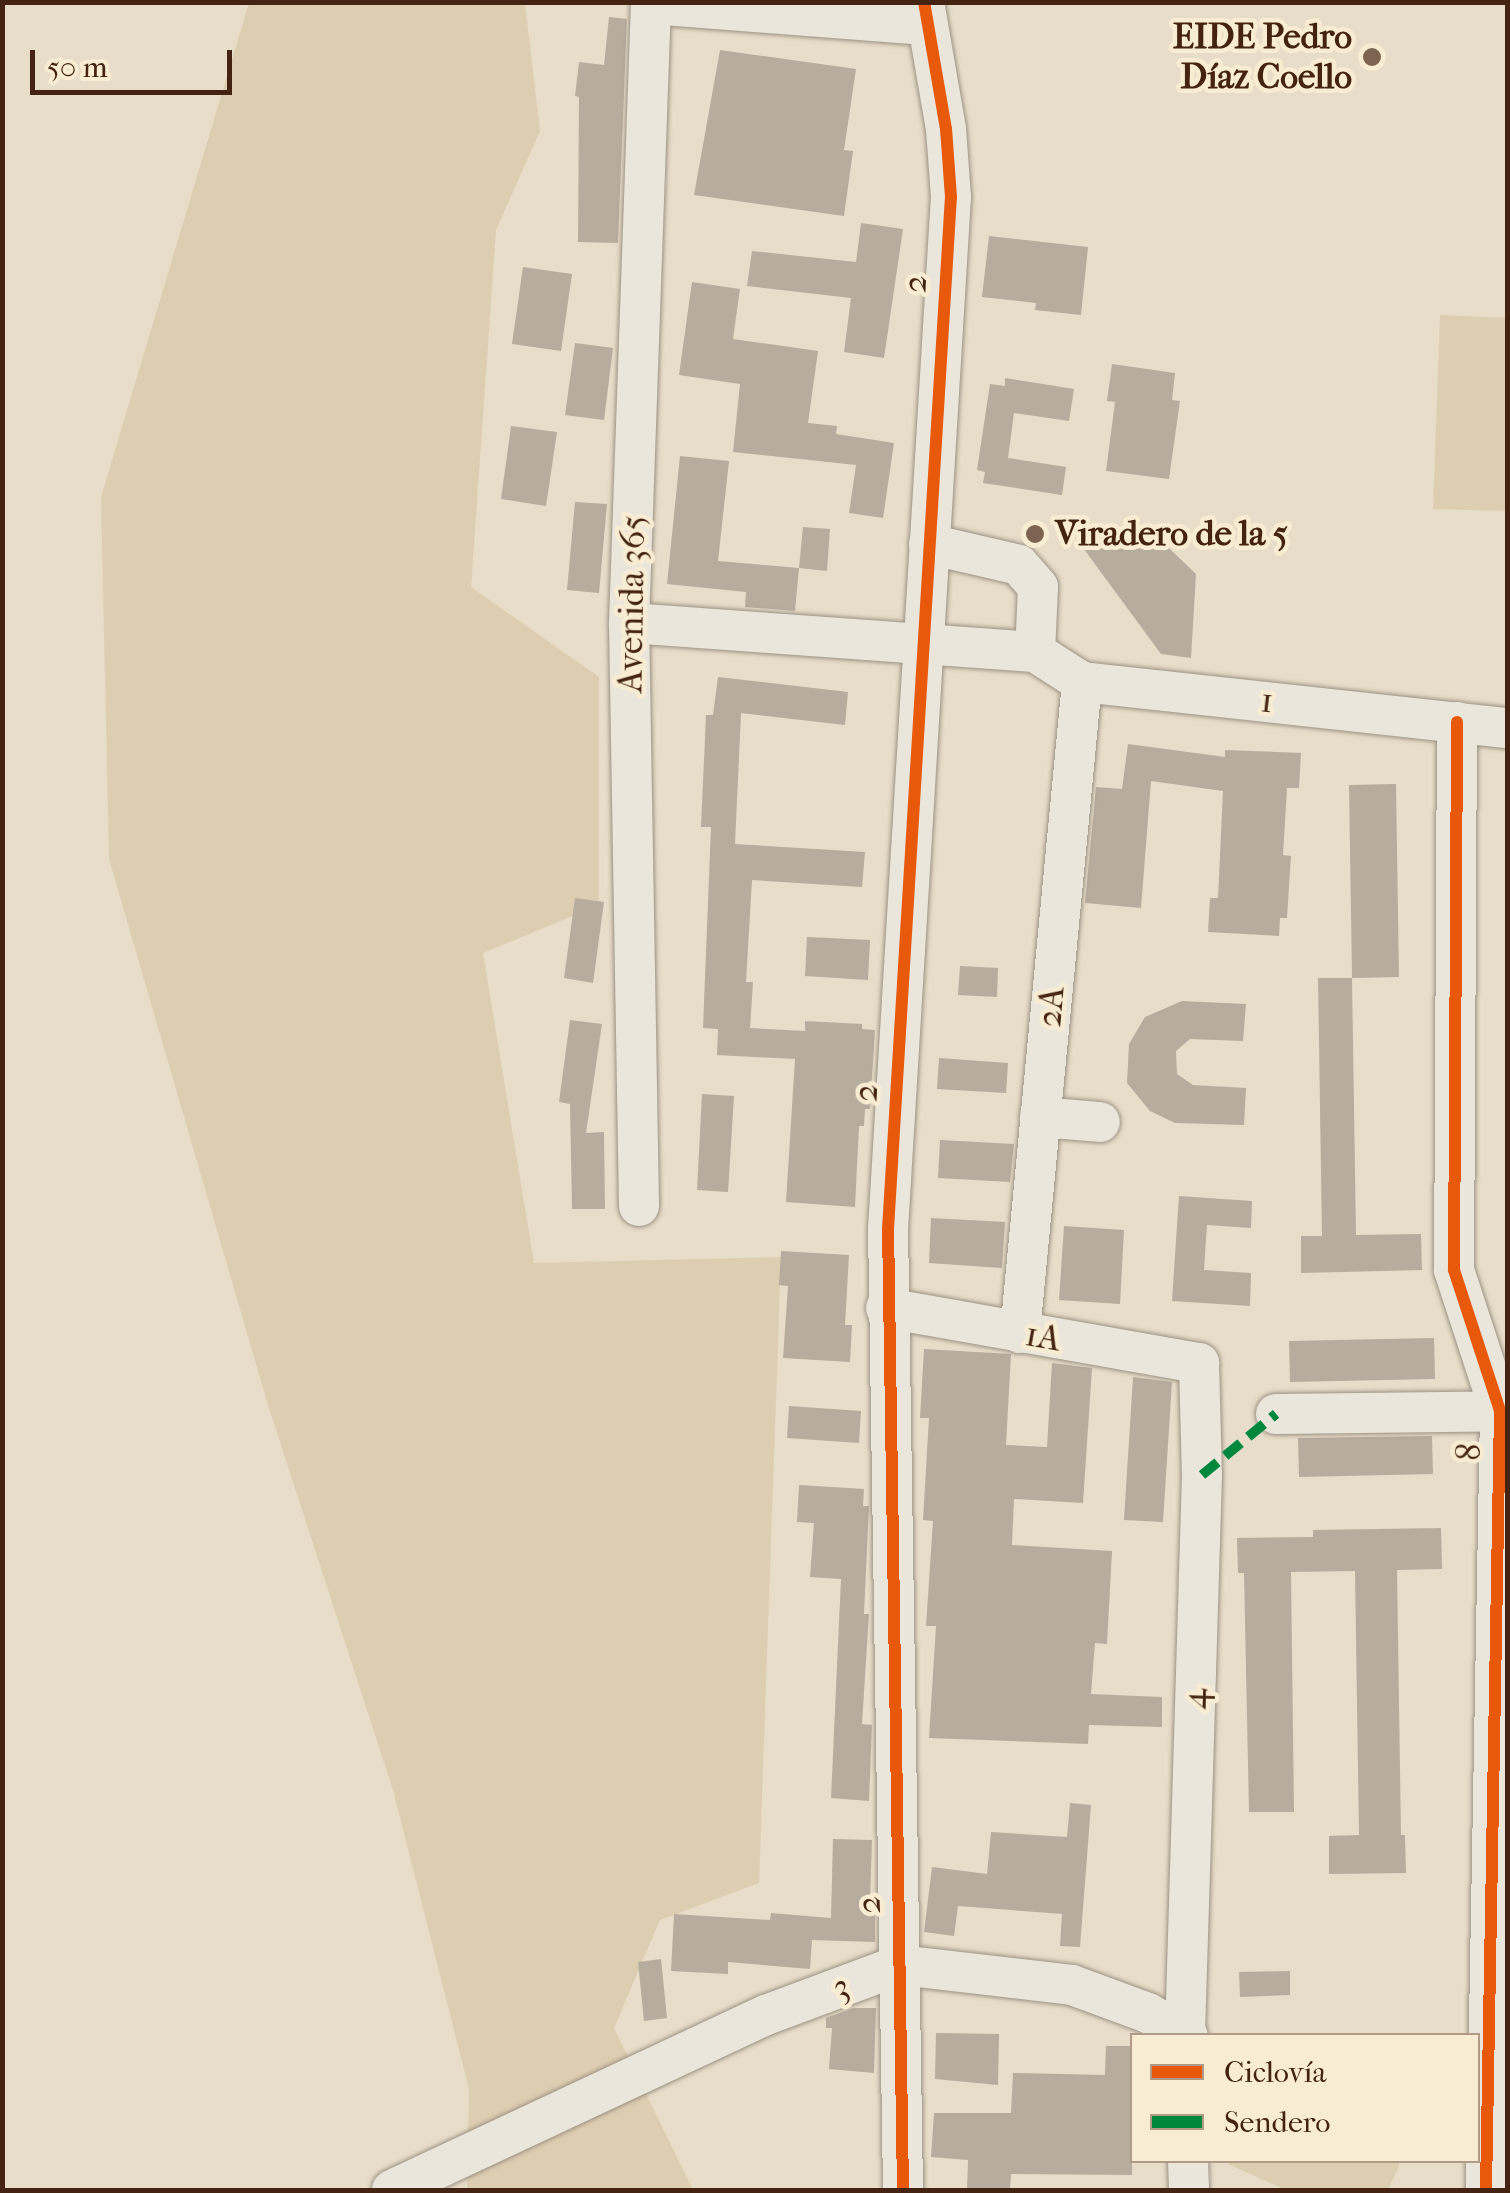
<!DOCTYPE html>
<meta charset="utf-8">
<style>
body{margin:0}
#map{position:relative;width:1510px;height:2193px;overflow:hidden;background:#e7ddc8;font-family:"IM FELL French Canon",serif}
div>[style]{position:absolute}
.green>*{inset:0;background:#deceb1}
.building>*{inset:0;background:#b6ad9e}
.roads{filter:drop-shadow(0 0 2px #9c9284) drop-shadow(0 0 2px #9c9284)}
.minor>*{height:40px;margin:-20px;padding:0 20px;transform-origin:20px;border-radius:20px;background:#ebe6dc}
.quiet>*{height:10px;margin-top:-5px;transform-origin:0;background:repeating-linear-gradient(90deg,#00873e 0 20px,transparent 0 30px)}
.cycleway>*{height:12px;margin:-6px;padding:0 6px;transform-origin:6px;border-radius:6px;background:#e8590c}
.dots>*{width:28px;height:28px;translate:-50% -50%;box-sizing:border-box;border:5px solid #f8ecd3;border-radius:50%}
span{translate:-50% -50%;white-space:nowrap;text-align:center;line-height:1.15;-webkit-text-stroke:9px #f8ecd3;paint-order:stroke}
.poi-label{font-size:35px;color:#442312;font-weight:700}
.right{translate:-100% -50%;text-align:right}
.left{translate:0 -50%;text-align:left}
.street-label{font-size:35px;color:#442312}
.frame{position:absolute;inset:0;border:5px solid #442312;pointer-events:none}
.legend{position:absolute;left:1130px;top:2033px;width:350px;height:130px;box-sizing:border-box;background:#f8ecd3;border:2px solid #b09c86;margin:0;padding:12px 18px;list-style:none;font-size:30px;color:#442312}
.legend li{display:flex;align-items:center;gap:20px;height:50px}
.legend b{width:50px;border:2px solid #b09c86}
.scale{position:absolute;left:30px;top:50px;width:202px;height:45px;box-sizing:border-box;border:5px solid #442312;border-top:0;padding-left:12px;font-size:30px;line-height:35px;white-space:nowrap;color:#442312;-webkit-text-stroke:8px #f8ecd3;paint-order:stroke}
</style>
<div id="map">
<div class="green">
<div style="clip-path:polygon(249px 3px,525px 3px,540px 131px,496px 230px,471px 587px,599px 677px,599px 905px,483px 953px,534px 1263px,781px 1257px,759px 1883px,660px 1920px,614px 2028px,693px 2190px,467px 2190px,469px 2089px,393px 1790px,267px 1402px,109px 859px,101px 497px)"></div>
<div style="clip-path:polygon(1440px 315px,1507px 318px,1507px 511px,1433px 509px)"></div>
<div style="clip-path:polygon(1229px 2161px,1391px 2160px,1400px 2164px,1388px 2190px,1286px 2190px,1228px 2164px)"></div>
</div>
<div class="building">
<div style="clip-path:polygon(609px 17px,627px 19px,618px 243px,578px 242px,579px 97px,575px 96px,579px 62px,604px 65px)"></div>
<div style="clip-path:polygon(720px 50px,856px 69px,844px 150px,853px 151px,844px 216px,694px 195px)"></div>
<div style="clip-path:polygon(861px 223px,903px 229px,884px 358px,844px 352px,851px 298px,747px 286px,752px 251px,856px 262px)"></div>
<div style="clip-path:polygon(989px 236px,1088px 247px,1081px 315px,1035px 310px,1036px 303px,982px 297px)"></div>
<div style="clip-path:polygon(523px 267px,572px 274px,561px 351px,512px 344px)"></div>
<div style="clip-path:polygon(692px 282px,740px 289px,733px 339px,818px 351px,808px 423px,837px 426px,836px 434px,894px 443px,883px 518px,849px 513px,856px 465px,733px 452px,740px 384px,679px 375px)"></div>
<div style="clip-path:polygon(575px 343px,613px 348px,604px 420px,565px 415px)"></div>
<div style="clip-path:polygon(1112px 364px,1175px 373px,1172px 400px,1180px 401px,1169px 479px,1106px 471px,1115px 402px,1107px 401px)"></div>
<div style="clip-path:polygon(1005px 378px,1074px 389px,1069px 421px,1014px 413px,1008px 458px,1066px 467px,1062px 495px,983px 483px,985px 472px,977px 470px,990px 384px,1005px 386px)"></div>
<div style="clip-path:polygon(511px 426px,557px 432px,546px 506px,501px 499px)"></div>
<div style="clip-path:polygon(680px 456px,729px 461px,718px 561px,799px 568px,795px 611px,745px 607px,746px 592px,667px 584px)"></div>
<div style="clip-path:polygon(575px 502px,607px 504px,599px 593px,567px 590px)"></div>
<div style="clip-path:polygon(1081px 526px,1150px 530px,1196px 574px,1191px 658px,1161px 654px,1078px 541px)"></div>
<div style="clip-path:polygon(803px 527px,830px 529px,827px 571px,799px 568px)"></div>
<div style="clip-path:polygon(718px 677px,848px 692px,845px 725px,741px 713px,735px 844px,865px 852px,862px 887px,752px 880px,746px 982px,753px 982px,750px 1028px,805px 1031px,805px 1021px,862px 1024px,862px 1029px,875px 1030px,870px 1109px,865px 1109px,864px 1126px,859px 1126px,855px 1207px,786px 1202px,795px 1059px,717px 1055px,718px 1029px,703px 1028px,711px 827px,701px 827px,706px 715px,713px 715px)"></div>
<div style="clip-path:polygon(1128px 744px,1225px 757px,1225px 750px,1301px 753px,1299px 788px,1287px 788px,1283px 855px,1291px 856px,1287px 918px,1280px 918px,1279px 936px,1208px 932px,1210px 898px,1218px 898px,1223px 791px,1151px 781px,1141px 908px,1085px 903px,1096px 787px,1122px 789px)"></div>
<div style="clip-path:polygon(1396px 784px,1399px 977px,1352px 978px,1349px 785px)"></div>
<div style="clip-path:polygon(575px 898px,604px 902px,593px 983px,564px 978px)"></div>
<div style="clip-path:polygon(807px 937px,870px 940px,868px 980px,805px 976px)"></div>
<div style="clip-path:polygon(960px 966px,998px 968px,997px 997px,958px 995px)"></div>
<div style="clip-path:polygon(1318px 978px,1352px 978px,1356px 1235px,1421px 1234px,1422px 1270px,1301px 1273px,1301px 1236px,1322px 1236px)"></div>
<div style="clip-path:polygon(1182px 1001px,1246px 1004px,1243px 1041px,1190px 1039px,1176px 1051px,1177px 1074px,1193px 1085px,1246px 1088px,1244px 1125px,1175px 1123px,1150px 1111px,1127px 1083px,1129px 1044px,1145px 1017px)"></div>
<div style="clip-path:polygon(570px 1020px,602px 1024px,586px 1133px,604px 1132px,605px 1209px,572px 1209px,570px 1104px,559px 1102px)"></div>
<div style="clip-path:polygon(939px 1058px,1008px 1063px,1006px 1093px,937px 1089px)"></div>
<div style="clip-path:polygon(702px 1094px,734px 1096px,728px 1192px,697px 1190px)"></div>
<div style="clip-path:polygon(940px 1140px,1014px 1144px,1010px 1182px,938px 1178px)"></div>
<div style="clip-path:polygon(1179px 1196px,1252px 1201px,1251px 1228px,1207px 1225px,1204px 1270px,1251px 1273px,1250px 1306px,1172px 1301px)"></div>
<div style="clip-path:polygon(931px 1218px,1005px 1222px,1002px 1268px,929px 1263px)"></div>
<div style="clip-path:polygon(1064px 1226px,1124px 1230px,1120px 1304px,1059px 1300px)"></div>
<div style="clip-path:polygon(781px 1251px,849px 1255px,845px 1325px,852px 1325px,850px 1362px,783px 1358px,788px 1286px,779px 1285px)"></div>
<div style="clip-path:polygon(1434px 1338px,1435px 1379px,1290px 1382px,1289px 1341px)"></div>
<div style="clip-path:polygon(924px 1349px,1011px 1354px,1006px 1445px,1047px 1447px,1052px 1363px,1092px 1368px,1083px 1503px,1014px 1499px,1012px 1545px,1112px 1551px,1107px 1644px,1095px 1643px,1091px 1694px,1162px 1697px,1162px 1727px,1089px 1725px,1088px 1744px,929px 1738px,936px 1626px,926px 1626px,933px 1521px,923px 1520px,929px 1418px,920px 1418px)"></div>
<div style="clip-path:polygon(1133px 1377px,1172px 1382px,1163px 1522px,1124px 1520px)"></div>
<div style="clip-path:polygon(789px 1406px,861px 1411px,859px 1443px,787px 1438px)"></div>
<div style="clip-path:polygon(1432px 1436px,1433px 1474px,1299px 1477px,1298px 1438px)"></div>
<div style="clip-path:polygon(799px 1485px,864px 1489px,863px 1506px,869px 1506px,864px 1614px,869px 1614px,862px 1724px,872px 1725px,869px 1801px,831px 1798px,841px 1579px,810px 1577px,814px 1523px,797px 1522px)"></div>
<div style="clip-path:polygon(1441px 1528px,1442px 1569px,1397px 1570px,1401px 1835px,1405px 1835px,1406px 1873px,1329px 1874px,1329px 1836px,1359px 1835px,1355px 1571px,1291px 1572px,1294px 1812px,1249px 1812px,1244px 1573px,1238px 1573px,1237px 1538px,1313px 1537px,1313px 1530px)"></div>
<div style="clip-path:polygon(1070px 1803px,1091px 1805px,1080px 1947px,1060px 1946px,1062px 1914px,958px 1906px,954px 1936px,924px 1932px,932px 1867px,987px 1874px,991px 1832px,1067px 1837px)"></div>
<div style="clip-path:polygon(833px 1839px,872px 1840px,870px 1903px,875px 1903px,875px 1942px,812px 1940px,810px 1969px,728px 1962px,728px 1974px,671px 1971px,674px 1914px,770px 1920px,771px 1913px,831px 1918px)"></div>
<div style="clip-path:polygon(661px 1959px,667px 2018px,644px 2021px,638px 1962px)"></div>
<div style="clip-path:polygon(1290px 1971px,1290px 1995px,1240px 1997px,1239px 1972px)"></div>
<div style="clip-path:polygon(853px 2008px,876px 2008px,874px 2073px,829px 2069px,832px 2028px,826px 2028px,826px 2018px)"></div>
<div style="clip-path:polygon(936px 2033px,999px 2034px,998px 2085px,935px 2079px)"></div>
<div style="clip-path:polygon(1106px 2046px,1132px 2046px,1132px 2175px,1011px 2174px,1010px 2190px,967px 2190px,968px 2160px,931px 2157px,934px 2113px,1011px 2113px,1013px 2073px,1105px 2075px)"></div>
</div>
<div class="roads">
<div class="minor">
<div style="left:651px;top:4px;width:275px;rotate:4.4deg"></div>
<div style="left:929px;top:544px;width:92px;rotate:13.1deg"></div>
<div style="left:1019px;top:565px;width:29px;rotate:49deg"></div>
<div style="left:1038px;top:587px;width:65px;rotate:92.6deg"></div>
<div style="left:629px;top:623px;width:407px;rotate:4.1deg"></div>
<div style="left:1035px;top:652px;width:56px;rotate:32.6deg"></div>
<div style="left:1082px;top:682px;width:428px;rotate:6.2deg"></div>
<div style="left:1457px;top:722px;width:548px;rotate:90.31deg"></div>
<div style="left:1454px;top:1270px;width:148px;rotate:71.9deg"></div>
<div style="left:1500px;top:1411px;width:779px;rotate:91.03deg"></div>
<div style="left:1040px;top:1117px;width:60px;rotate:4.8deg"></div>
<div style="left:639px;top:1206px;width:583px;rotate:-90.98deg"></div>
<div style="left:629px;top:623px;width:621px;rotate:-87.97deg"></div>
<div style="left:886px;top:1308px;width:318px;rotate:10deg"></div>
<div style="left:1199px;top:1363px;width:112px;rotate:88.5deg"></div>
<div style="left:1202px;top:1475px;width:561px;rotate:91.74deg"></div>
<div style="left:1020px;top:1333px;width:654px;rotate:-84.56deg"></div>
<div style="left:1276px;top:1414px;width:232px;rotate:-0.7deg"></div>
<div style="left:1188px;top:2160px;width:30px;rotate:88deg"></div>
<div style="left:392px;top:2190px;width:413px;rotate:-25.1deg"></div>
<div style="left:766px;top:2015px;width:143px;rotate:-20.5deg"></div>
<div style="left:900px;top:1965px;width:173px;rotate:6.6deg"></div>
<div style="left:1072px;top:1985px;width:81px;rotate:20.2deg"></div>
<div style="left:1148px;top:2013px;width:46px;rotate:29.9deg"></div>
<div style="left:903px;top:2190px;width:961px;rotate:-90.89deg"></div>
<div style="left:888px;top:1229px;width:1034px;rotate:-86.51deg"></div>
<div style="left:951px;top:197px;width:68px;rotate:-94.2deg"></div>
<div style="left:946px;top:129px;width:129px;rotate:-99.8deg"></div>
</div>
</div>
<div class="quiet">
<div style="left:1202px;top:1475px;width:96px;rotate:-39.5deg"></div>
</div>
<div class="cycleway">
<div style="left:1457px;top:722px;width:548px;rotate:90.31deg"></div>
<div style="left:1454px;top:1270px;width:148px;rotate:71.9deg"></div>
<div style="left:1500px;top:1411px;width:779px;rotate:91.03deg"></div>
<div style="left:903px;top:2190px;width:961px;rotate:-90.89deg"></div>
<div style="left:888px;top:1229px;width:1034px;rotate:-86.51deg"></div>
<div style="left:951px;top:197px;width:68px;rotate:-94.2deg"></div>
<div style="left:946px;top:129px;width:129px;rotate:-99.8deg"></div>
</div>
<div class="dots">
<div style="left:1372px;top:57px;background:#7d6452"></div>
<div style="left:1035px;top:534px;background:#7d6452"></div>
</div>
<div class="poi-label">
<span class="right" style="left:1352px;top:57px">EIDE Pedro<br>Díaz Coello</span>
<span class="left" style="left:1055px;top:534px">Viradero de la 5</span>
</div>
<div class="street-label">
<span style="left:915px;top:284px;rotate:-86deg">2</span>
<span style="left:632px;top:604px;rotate:-89deg">Avenida 365</span>
<span style="left:1267px;top:701px;rotate:6deg">1</span>
<span style="left:1051px;top:1007px;rotate:-85deg">2A</span>
<span style="left:866px;top:1093px;rotate:-87deg">2</span>
<span style="left:1043px;top:1337px;rotate:10deg">1A</span>
<span style="left:1469px;top:1452px;rotate:-89deg">8</span>
<span style="left:1195px;top:1699px;rotate:-88deg">4</span>
<span style="left:869px;top:1905px;rotate:-91deg">2</span>
<span style="left:841px;top:1987px;rotate:-20deg">3</span>
</div>
<div class="frame"></div>
<ul class="legend">
<li><b style="height:12px;background:#e8590c"></b>Ciclovía</li>
<li><b style="height:12px;background:#00873e"></b>Sendero</li>
</ul>
<div class="scale">50 m</div>
</div>
